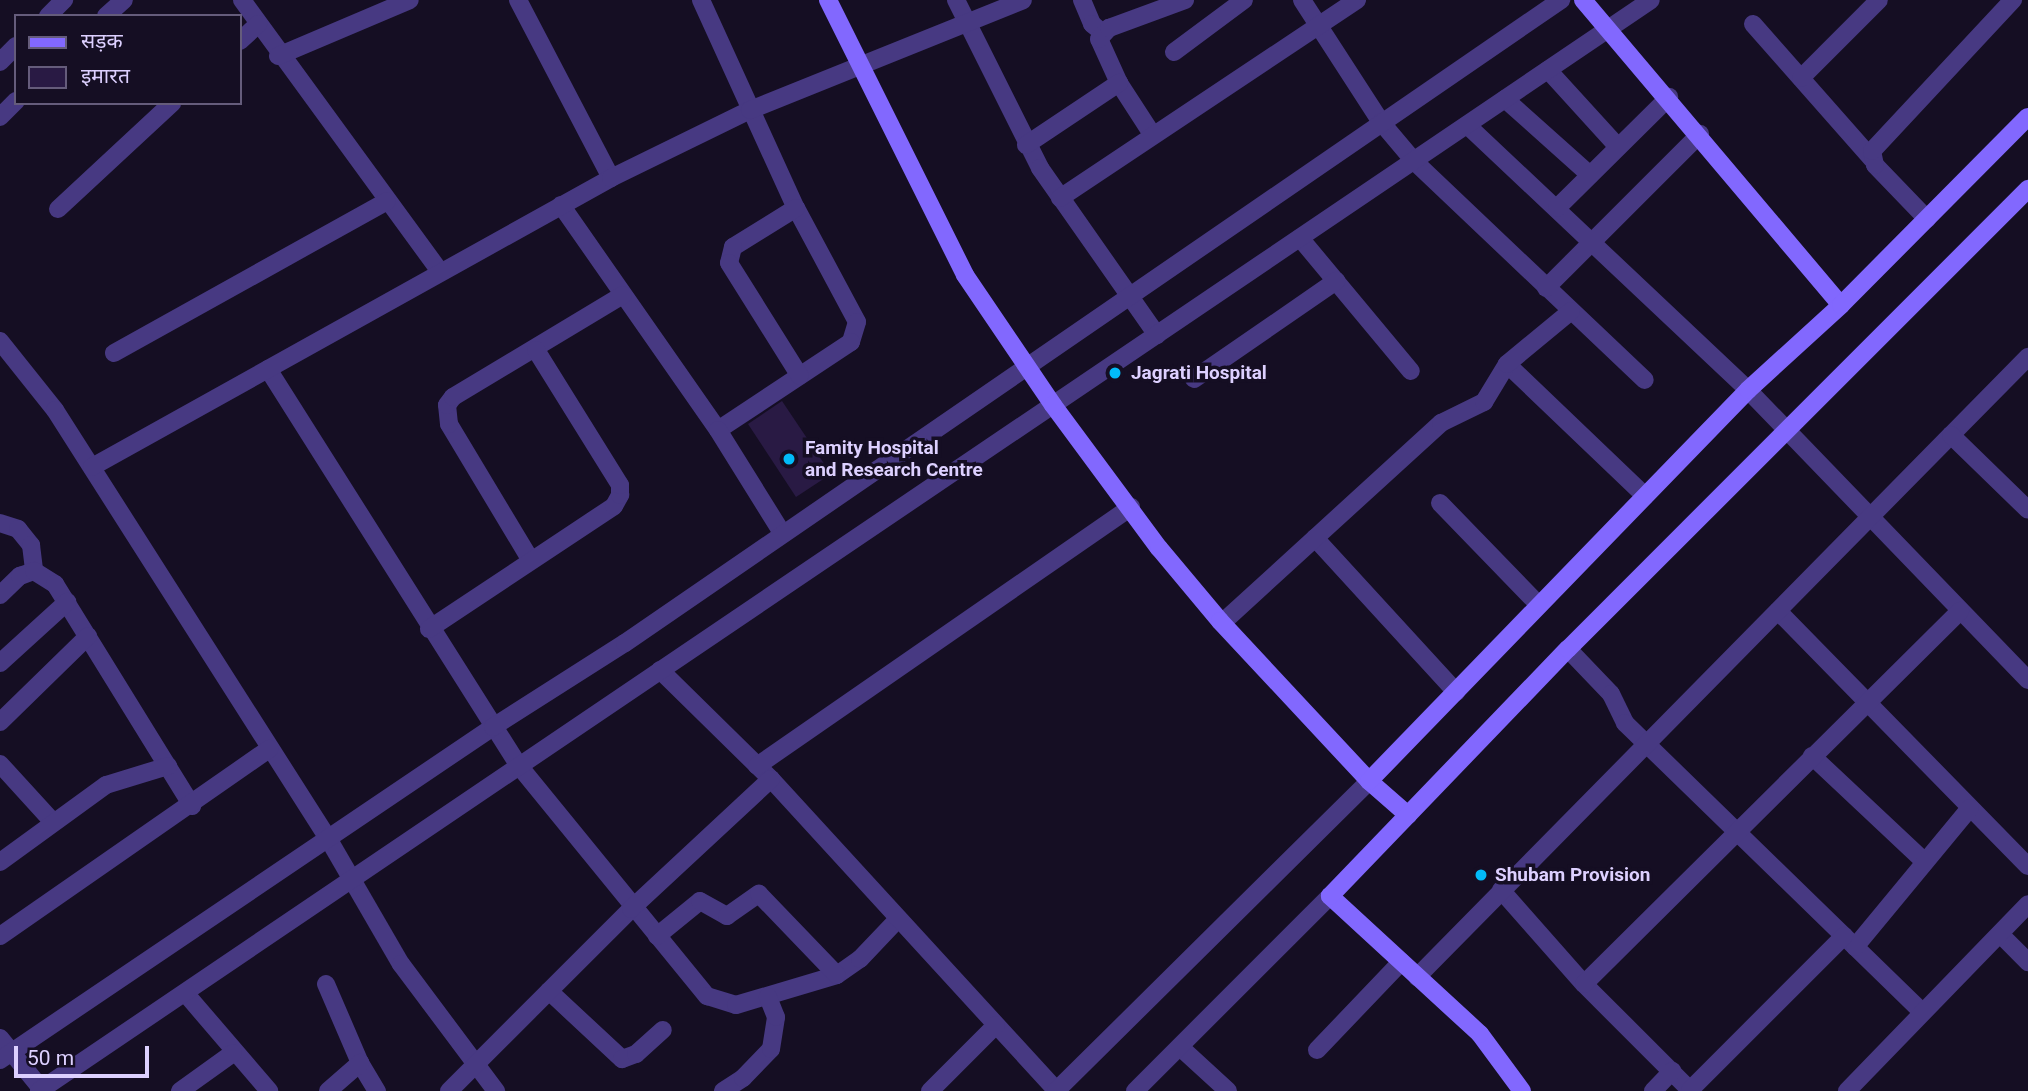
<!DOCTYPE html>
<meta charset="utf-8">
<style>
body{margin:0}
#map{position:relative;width:2028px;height:1091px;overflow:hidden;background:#150e23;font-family:Roboto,"Noto Sans Devanagari",sans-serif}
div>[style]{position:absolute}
.building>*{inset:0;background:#291a44}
.street>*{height:18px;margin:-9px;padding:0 9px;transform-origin:9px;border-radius:9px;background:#473982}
.secondary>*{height:18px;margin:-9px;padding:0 9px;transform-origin:9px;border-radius:9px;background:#8268fe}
.dots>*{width:19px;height:19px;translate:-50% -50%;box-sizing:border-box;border:4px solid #150e23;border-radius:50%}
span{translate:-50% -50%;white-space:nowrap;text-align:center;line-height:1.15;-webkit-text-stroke:7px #150e23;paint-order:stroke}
.poi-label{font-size:19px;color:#ddd0ff;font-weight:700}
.left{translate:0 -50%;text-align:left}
.legend{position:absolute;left:14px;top:14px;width:228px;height:91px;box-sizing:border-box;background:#150e23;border:2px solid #655c7b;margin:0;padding:9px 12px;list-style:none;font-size:21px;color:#ddd0ff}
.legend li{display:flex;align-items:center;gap:14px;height:35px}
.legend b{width:35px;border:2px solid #655c7b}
.scale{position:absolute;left:14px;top:1046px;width:135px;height:32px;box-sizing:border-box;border:4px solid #ddd0ff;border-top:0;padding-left:9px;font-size:21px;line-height:24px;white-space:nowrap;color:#ddd0ff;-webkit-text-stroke:5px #150e23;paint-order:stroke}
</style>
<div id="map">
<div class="building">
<div style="clip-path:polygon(782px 401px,831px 474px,796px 497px,748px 424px)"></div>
</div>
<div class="street">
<div style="left:242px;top:0;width:336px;rotate:53.9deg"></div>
<div style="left:518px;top:0;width:201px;rotate:62.4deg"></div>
<div style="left:701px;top:0;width:229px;rotate:65.5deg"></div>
<div style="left:796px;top:208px;width:129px;rotate:61.8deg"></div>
<div style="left:857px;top:322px;width:21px;rotate:107deg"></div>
<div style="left:851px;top:342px;width:159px;rotate:146.5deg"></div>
<div style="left:956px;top:0;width:188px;rotate:63.4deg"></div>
<div style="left:1040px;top:168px;width:204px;rotate:55deg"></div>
<div style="left:1082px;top:0;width:26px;rotate:67deg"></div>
<div style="left:1092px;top:24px;width:13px;rotate:39deg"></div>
<div style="left:1302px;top:0;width:145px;rotate:57.1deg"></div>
<div style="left:1381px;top:122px;width:51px;rotate:49.8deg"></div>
<div style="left:1414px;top:161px;width:318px;rotate:43.5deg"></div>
<div style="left:48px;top:16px;width:23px;rotate:-45deg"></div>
<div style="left:106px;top:16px;width:24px;rotate:-42deg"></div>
<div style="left:1753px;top:24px;width:180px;rotate:48.6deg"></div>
<div style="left:240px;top:41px;width:25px;rotate:-43deg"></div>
<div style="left:1174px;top:52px;width:87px;rotate:-36.6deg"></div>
<div style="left:278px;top:56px;width:143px;rotate:-23deg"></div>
<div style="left:0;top:62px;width:23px;rotate:-45deg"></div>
<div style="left:1548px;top:70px;width:104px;rotate:47.7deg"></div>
<div style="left:1801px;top:78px;width:110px;rotate:-45deg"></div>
<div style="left:1505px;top:99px;width:114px;rotate:41.8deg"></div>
<div style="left:0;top:117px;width:23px;rotate:-45deg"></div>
<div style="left:1467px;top:125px;width:386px;rotate:43.3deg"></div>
<div style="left:1748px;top:390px;width:403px;rotate:46deg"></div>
<div style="left:1152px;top:134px;width:61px;rotate:-122.9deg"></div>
<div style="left:1119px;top:83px;width:48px;rotate:-114.4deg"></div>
<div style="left:1099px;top:39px;width:15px;rotate:-48deg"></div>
<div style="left:1109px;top:28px;width:81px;rotate:-20.2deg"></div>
<div style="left:1026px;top:145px;width:112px;rotate:-33.7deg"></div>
<div style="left:1060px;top:198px;width:357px;rotate:-33.7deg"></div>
<div style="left:561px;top:205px;width:274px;rotate:55.1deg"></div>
<div style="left:718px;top:430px;width:121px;rotate:58.1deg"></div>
<div style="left:796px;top:208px;width:74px;rotate:148.2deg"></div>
<div style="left:733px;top:247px;width:16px;rotate:104deg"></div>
<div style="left:729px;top:263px;width:133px;rotate:57.9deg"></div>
<div style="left:1557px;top:208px;width:158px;rotate:-44.7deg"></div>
<div style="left:58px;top:209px;width:156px;rotate:-42.9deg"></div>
<div style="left:1927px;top:219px;width:75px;rotate:-133.9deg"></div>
<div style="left:1875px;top:165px;width:14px;rotate:-102deg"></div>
<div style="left:1872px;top:151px;width:207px;rotate:-47deg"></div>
<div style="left:1300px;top:238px;width:173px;rotate:50.2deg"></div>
<div style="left:1546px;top:288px;width:218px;rotate:-45deg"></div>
<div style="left:0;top:341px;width:88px;rotate:51.4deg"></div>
<div style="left:55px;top:410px;width:510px;rotate:57.49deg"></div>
<div style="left:329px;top:840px;width:143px;rotate:59.9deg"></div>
<div style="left:401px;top:964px;width:159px;rotate:53.2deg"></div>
<div style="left:114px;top:353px;width:312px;rotate:-29.1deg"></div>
<div style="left:1507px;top:364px;width:191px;rotate:43.7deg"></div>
<div style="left:268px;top:369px;width:471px;rotate:57.7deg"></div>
<div style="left:520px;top:767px;width:296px;rotate:50.8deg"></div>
<div style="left:707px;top:996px;width:30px;rotate:17deg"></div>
<div style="left:736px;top:1005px;width:105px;rotate:-16.5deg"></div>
<div style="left:837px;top:975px;width:28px;rotate:-35deg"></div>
<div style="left:860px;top:959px;width:54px;rotate:-46.5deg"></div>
<div style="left:1194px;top:379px;width:173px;rotate:-34.6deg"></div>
<div style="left:1951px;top:435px;width:110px;rotate:-45.4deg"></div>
<div style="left:92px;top:467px;width:594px;rotate:-29.11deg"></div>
<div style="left:611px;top:178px;width:155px;rotate:-26.1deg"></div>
<div style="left:750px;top:110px;width:294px;rotate:-21.9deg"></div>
<div style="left:1440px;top:503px;width:142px;rotate:45.9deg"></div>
<div style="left:0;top:523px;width:19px;rotate:18deg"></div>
<div style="left:18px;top:529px;width:21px;rotate:51deg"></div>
<div style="left:31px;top:545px;width:26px;rotate:83deg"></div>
<div style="left:1315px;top:538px;width:209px;rotate:47.5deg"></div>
<div style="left:530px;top:559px;width:157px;rotate:-121deg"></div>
<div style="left:449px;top:424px;width:19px;rotate:-96deg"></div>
<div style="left:447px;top:405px;width:10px;rotate:-53deg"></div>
<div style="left:453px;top:397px;width:198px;rotate:-31deg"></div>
<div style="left:0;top:595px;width:28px;rotate:-44deg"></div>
<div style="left:20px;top:576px;width:15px;rotate:-20deg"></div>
<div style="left:34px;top:571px;width:25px;rotate:32deg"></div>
<div style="left:55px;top:584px;width:261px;rotate:58.3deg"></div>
<div style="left:1778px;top:611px;width:357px;rotate:45.6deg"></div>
<div style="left:1222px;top:623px;width:297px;rotate:-42.4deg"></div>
<div style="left:1441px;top:423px;width:48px;rotate:-26deg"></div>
<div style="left:1484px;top:402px;width:44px;rotate:-58.8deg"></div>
<div style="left:1507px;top:364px;width:83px;rotate:-39.6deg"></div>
<div style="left:429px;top:629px;width:222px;rotate:-33.6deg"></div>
<div style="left:614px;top:506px;width:13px;rotate:-61deg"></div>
<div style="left:620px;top:495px;width:10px;rotate:-90deg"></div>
<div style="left:620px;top:485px;width:159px;rotate:-121.9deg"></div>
<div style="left:1568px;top:649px;width:62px;rotate:46.3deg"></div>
<div style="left:1611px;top:694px;width:32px;rotate:64deg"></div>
<div style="left:1625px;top:723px;width:413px;rotate:44.2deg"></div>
<div style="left:0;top:663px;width:91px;rotate:-42.3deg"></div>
<div style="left:660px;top:670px;width:156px;rotate:44.5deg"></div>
<div style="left:771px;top:779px;width:423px;rotate:47.5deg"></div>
<div style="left:0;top:722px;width:123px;rotate:-44.3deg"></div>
<div style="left:1812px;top:756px;width:154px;rotate:43.2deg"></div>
<div style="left:0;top:764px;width:77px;rotate:47.6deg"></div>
<div style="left:757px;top:766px;width:455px;rotate:-34.7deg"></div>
<div style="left:0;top:862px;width:131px;rotate:-36deg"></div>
<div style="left:106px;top:785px;width:65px;rotate:-17deg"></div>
<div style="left:1501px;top:890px;width:125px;rotate:48.6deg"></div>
<div style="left:1584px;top:984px;width:151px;rotate:45deg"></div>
<div style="left:2000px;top:934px;width:40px;rotate:45deg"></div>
<div style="left:0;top:936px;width:328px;rotate:-34.8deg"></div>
<div style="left:657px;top:936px;width:55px;rotate:-39.1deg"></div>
<div style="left:700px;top:901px;width:31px;rotate:29deg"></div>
<div style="left:727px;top:916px;width:39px;rotate:-35deg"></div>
<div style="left:759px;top:894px;width:112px;rotate:46.1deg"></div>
<div style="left:1855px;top:947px;width:180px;rotate:-50.4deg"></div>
<div style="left:1417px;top:977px;width:761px;rotate:-45.43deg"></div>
<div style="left:1951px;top:435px;width:107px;rotate:44.2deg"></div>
<div style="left:326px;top:984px;width:86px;rotate:66.7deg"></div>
<div style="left:360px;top:1063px;width:33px;rotate:59deg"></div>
<div style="left:1584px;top:984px;width:530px;rotate:-44.77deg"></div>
<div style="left:549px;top:991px;width:100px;rotate:43deg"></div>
<div style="left:622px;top:1059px;width:15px;rotate:-20deg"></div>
<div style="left:636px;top:1054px;width:36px;rotate:-42deg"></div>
<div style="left:186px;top:994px;width:128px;rotate:49.4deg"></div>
<div style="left:0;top:1038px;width:68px;rotate:50.9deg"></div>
<div style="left:1180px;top:1047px;width:65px;rotate:42.5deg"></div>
<div style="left:1317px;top:1050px;width:122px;rotate:-46.3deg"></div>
<div style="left:0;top:1060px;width:595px;rotate:-34.04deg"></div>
<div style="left:493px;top:727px;width:156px;rotate:-32.5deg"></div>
<div style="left:625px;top:643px;width:1136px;rotate:-34.49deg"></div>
<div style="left:1690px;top:1090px;width:218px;rotate:-45deg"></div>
<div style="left:39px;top:1091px;width:1946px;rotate:-34.09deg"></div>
<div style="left:180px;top:1091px;width:65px;rotate:-35.6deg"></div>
<div style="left:328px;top:1091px;width:43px;rotate:-41.2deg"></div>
<div style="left:449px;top:1091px;width:257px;rotate:-45deg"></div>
<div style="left:631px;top:909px;width:191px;rotate:-42.9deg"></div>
<div style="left:723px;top:1091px;width:24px;rotate:-33deg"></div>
<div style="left:743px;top:1078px;width:40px;rotate:-46deg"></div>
<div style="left:771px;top:1049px;width:32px;rotate:-81deg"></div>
<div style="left:776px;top:1017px;width:22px;rotate:-112deg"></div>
<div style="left:930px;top:1091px;width:93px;rotate:-45deg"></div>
<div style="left:1056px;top:1091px;width:441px;rotate:-44.7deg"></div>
<div style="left:1135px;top:1091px;width:276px;rotate:-45deg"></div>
<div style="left:1653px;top:1091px;width:28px;rotate:-46deg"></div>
<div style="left:1847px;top:1091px;width:260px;rotate:-45.9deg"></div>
</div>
<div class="secondary">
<div style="left:828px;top:0;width:307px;rotate:63.5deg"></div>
<div style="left:965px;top:275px;width:157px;rotate:55.9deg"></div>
<div style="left:1053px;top:405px;width:178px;rotate:53.5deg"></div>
<div style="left:1159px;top:548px;width:95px;rotate:50.1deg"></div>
<div style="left:1220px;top:621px;width:219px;rotate:47deg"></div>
<div style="left:1369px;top:781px;width:52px;rotate:41.1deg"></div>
<div style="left:1583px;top:0;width:399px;rotate:49.8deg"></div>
<div style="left:1369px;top:781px;width:545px;rotate:-45.89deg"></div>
<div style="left:1748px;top:390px;width:126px;rotate:-42.4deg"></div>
<div style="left:1841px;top:305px;width:265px;rotate:-45.2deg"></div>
<div style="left:1522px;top:1091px;width:71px;rotate:-126.4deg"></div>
<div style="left:1480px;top:1034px;width:204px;rotate:-137.4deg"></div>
<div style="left:1330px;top:896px;width:343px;rotate:-46.1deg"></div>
<div style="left:1568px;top:649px;width:651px;rotate:-45deg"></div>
</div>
<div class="dots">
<div style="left:1115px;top:373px;background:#02bbf9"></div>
<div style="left:789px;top:459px;background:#02bbf9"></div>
<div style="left:1481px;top:875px;background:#02bbf9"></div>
</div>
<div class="poi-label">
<span class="left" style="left:1131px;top:373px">Jagrati Hospital</span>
<span class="left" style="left:805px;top:459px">Famity Hospital<br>and Research Centre</span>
<span class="left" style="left:1495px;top:875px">Shubam Provision</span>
</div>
<ul class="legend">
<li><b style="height:9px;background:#8268fe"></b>सड़क</li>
<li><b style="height:19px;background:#291a44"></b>इमारत</li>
</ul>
<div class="scale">50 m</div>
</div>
